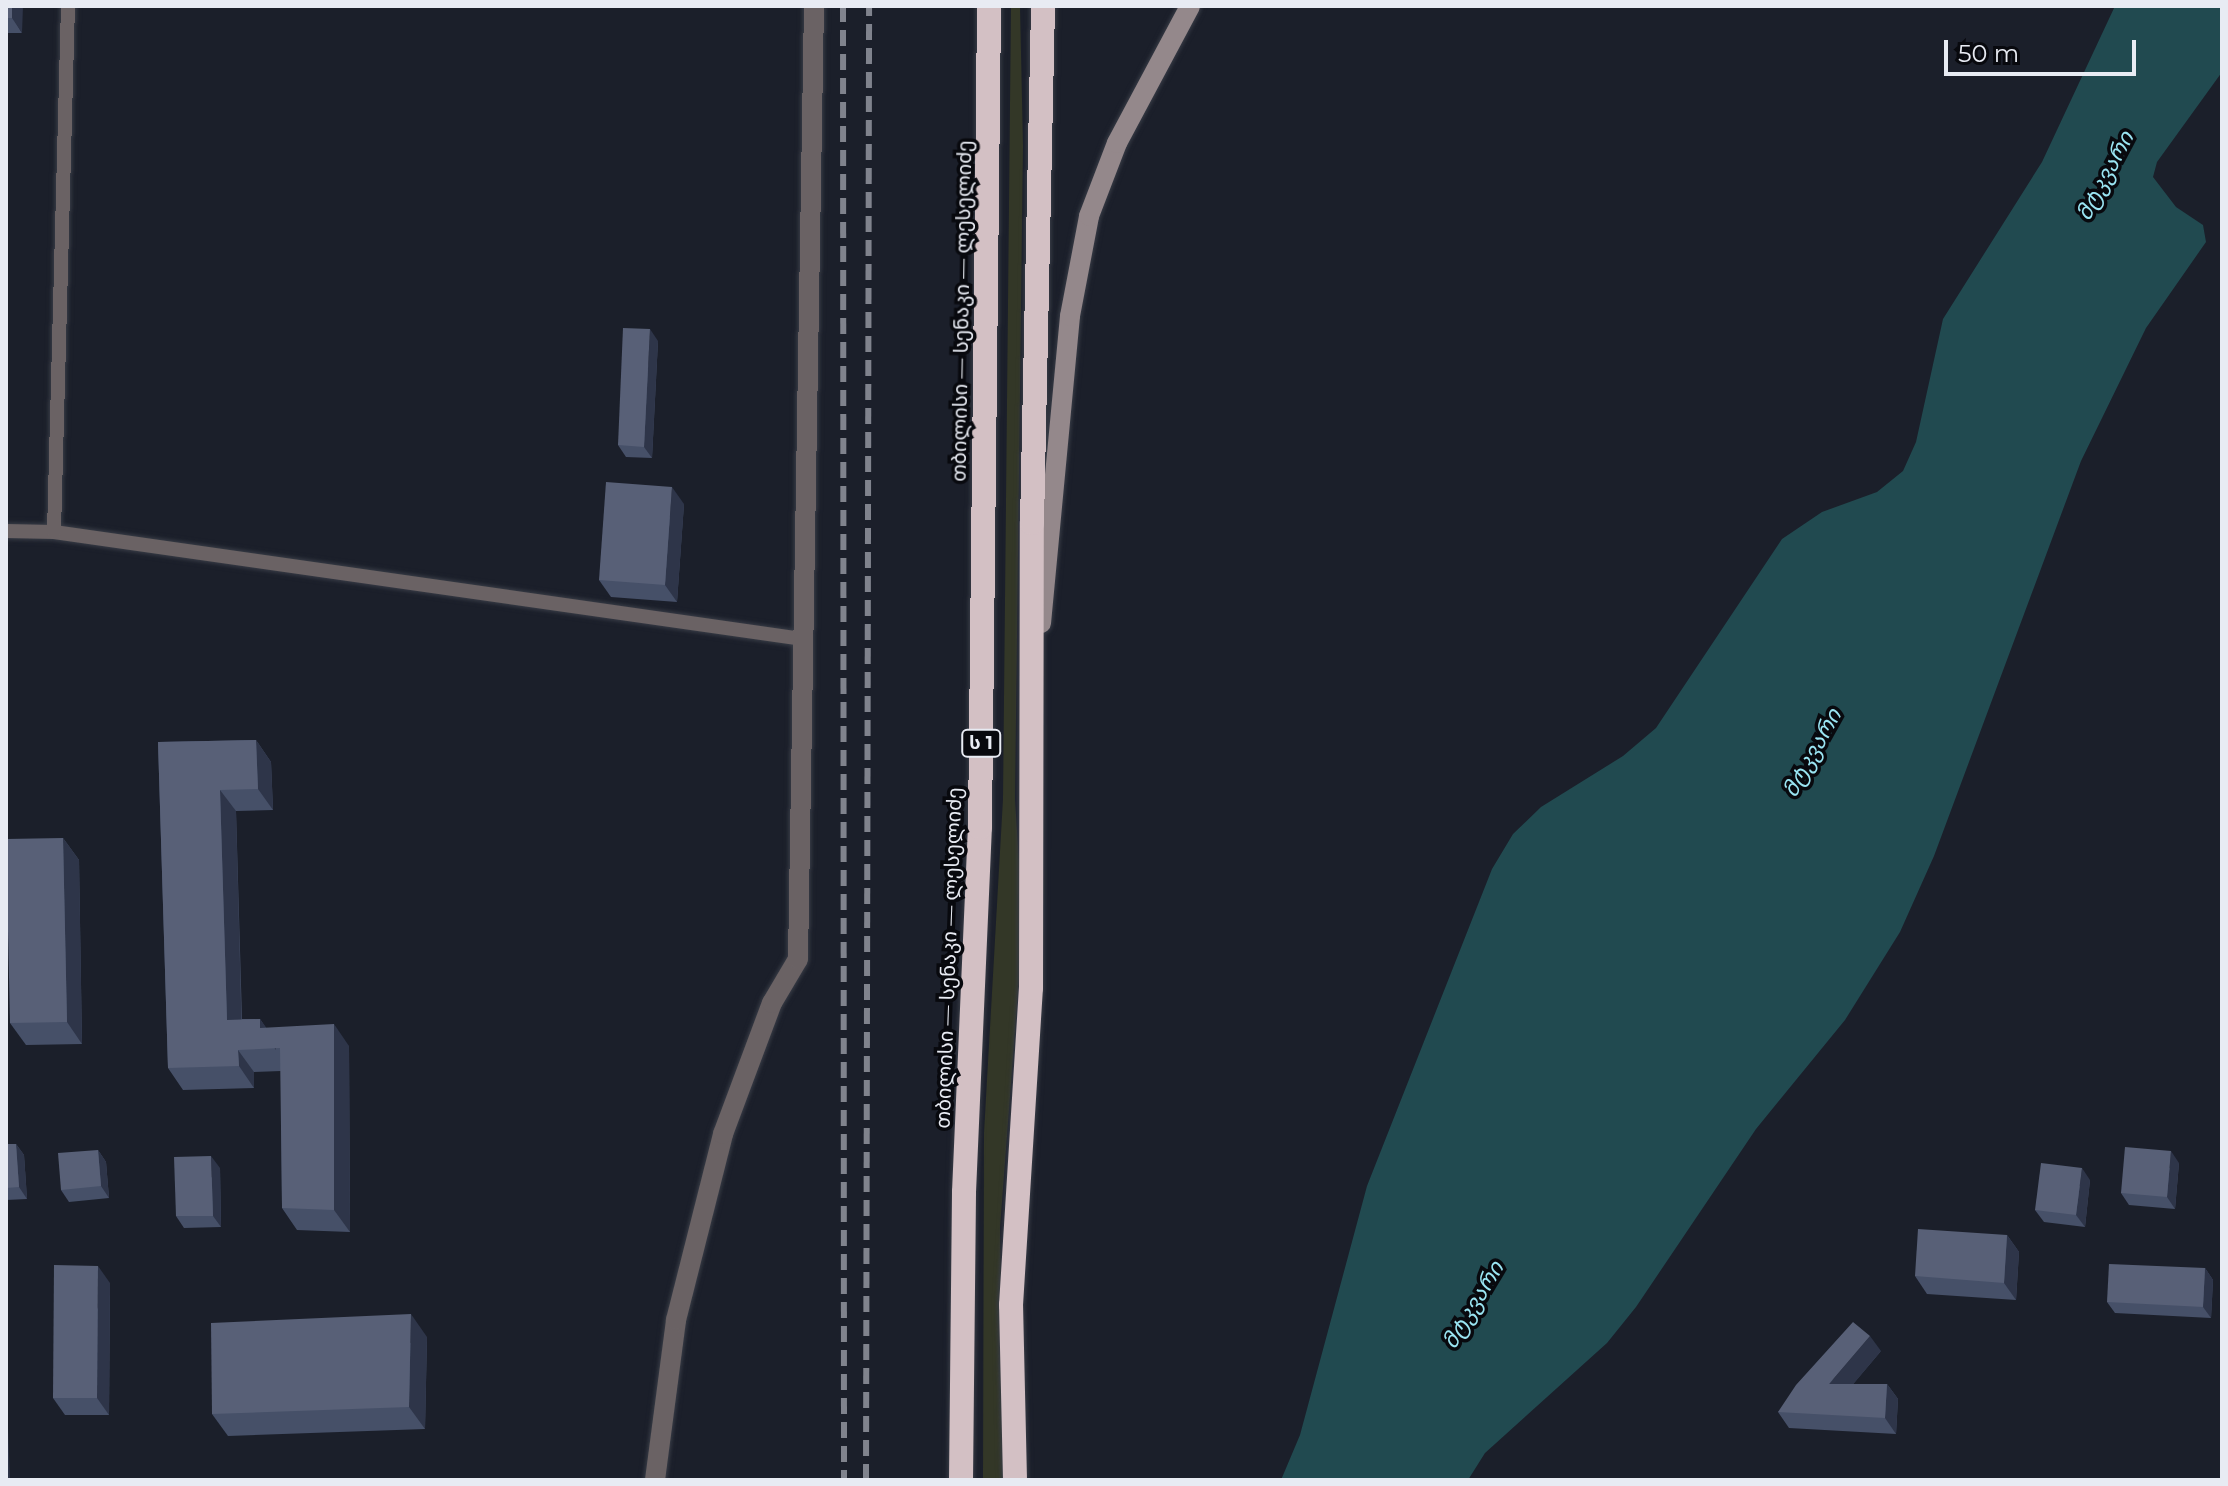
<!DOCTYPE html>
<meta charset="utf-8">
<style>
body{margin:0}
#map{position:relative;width:2228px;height:1486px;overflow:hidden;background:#1b1f2a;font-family:Montserrat,"Noto Sans Georgian",sans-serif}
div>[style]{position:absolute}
.green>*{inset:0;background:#333727}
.water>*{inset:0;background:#214a50}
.roads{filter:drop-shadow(0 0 2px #383c46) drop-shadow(0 0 2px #383c46)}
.lane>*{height:14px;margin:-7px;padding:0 7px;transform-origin:7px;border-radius:7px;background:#6a6264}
.street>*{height:20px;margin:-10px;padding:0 10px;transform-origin:10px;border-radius:10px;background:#6a6264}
.secondary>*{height:20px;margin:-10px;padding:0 10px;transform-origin:10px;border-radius:10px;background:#94888b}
.highway>*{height:24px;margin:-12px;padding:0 12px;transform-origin:12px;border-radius:12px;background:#d3c0c4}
.rail>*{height:6px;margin-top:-3px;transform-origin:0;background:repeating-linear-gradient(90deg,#80838d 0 16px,transparent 0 24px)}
.wall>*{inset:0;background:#465068}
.shaded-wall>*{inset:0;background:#2e3549}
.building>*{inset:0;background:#586077}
span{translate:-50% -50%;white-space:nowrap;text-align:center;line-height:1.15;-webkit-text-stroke:7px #08090e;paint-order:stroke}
.shield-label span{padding:2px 6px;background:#08090e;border:2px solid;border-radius:6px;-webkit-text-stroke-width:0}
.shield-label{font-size:18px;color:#e8ebf3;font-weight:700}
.street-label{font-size:20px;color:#e8ebf3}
.water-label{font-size:22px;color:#9ae5f3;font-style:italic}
.frame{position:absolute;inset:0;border:8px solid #e8ebf3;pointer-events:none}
.scale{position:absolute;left:1944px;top:40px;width:192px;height:36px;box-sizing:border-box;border:4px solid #e8ebf3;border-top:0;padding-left:10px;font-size:24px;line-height:28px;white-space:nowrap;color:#e8ebf3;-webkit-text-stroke:6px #08090e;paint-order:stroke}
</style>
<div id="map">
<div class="green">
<div style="clip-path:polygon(1011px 6px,1020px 6px,1023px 146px,1015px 799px,1023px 926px,1000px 1228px,1004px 1480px,983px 1480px,984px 1133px,1003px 799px)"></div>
</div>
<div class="water">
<div style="clip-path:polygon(2115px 6px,2222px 6px,2222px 72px,2157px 162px,2153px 177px,2176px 207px,2203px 225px,2206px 242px,2146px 328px,2081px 461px,1934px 856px,1900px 932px,1845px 1020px,1756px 1129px,1636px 1307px,1607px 1343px,1485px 1453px,1468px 1480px,1281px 1480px,1300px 1435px,1367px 1186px,1492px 869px,1513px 834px,1541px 807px,1623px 756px,1656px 728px,1782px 539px,1822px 512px,1877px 492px,1903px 471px,1916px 442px,1943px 319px,2042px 162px)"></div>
</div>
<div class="roads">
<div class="lane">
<div style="left:6px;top:531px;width:48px;rotate:1.2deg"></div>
<div style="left:54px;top:532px;width:757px;rotate:8.13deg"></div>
<div style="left:54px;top:532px;width:526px;rotate:-88.48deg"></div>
</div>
<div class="street">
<div style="left:655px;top:1480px;width:161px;rotate:-82.5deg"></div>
<div style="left:676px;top:1320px;width:192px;rotate:-75.8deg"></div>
<div style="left:723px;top:1134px;width:140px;rotate:-69.5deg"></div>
<div style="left:772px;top:1003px;width:51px;rotate:-59.4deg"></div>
<div style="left:798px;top:959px;width:953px;rotate:-89.04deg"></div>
</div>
<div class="secondary">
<div style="left:1041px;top:623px;width:308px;rotate:-84.6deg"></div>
<div style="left:1070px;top:316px;width:102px;rotate:-79.2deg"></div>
<div style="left:1089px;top:216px;width:78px;rotate:-69deg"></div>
<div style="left:1117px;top:143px;width:155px;rotate:-61.9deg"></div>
</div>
<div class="highway">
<div style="left:961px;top:1480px;width:288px;rotate:-89.4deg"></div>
<div style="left:964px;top:1192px;width:365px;rotate:-87.5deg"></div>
<div style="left:980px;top:827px;width:821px;rotate:-89.37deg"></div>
<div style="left:1015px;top:1480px;width:175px;rotate:-91.3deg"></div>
<div style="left:1011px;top:1305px;width:318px;rotate:-86.4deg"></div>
<div style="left:1031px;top:988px;width:465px;rotate:-89.9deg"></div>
<div style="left:1032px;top:523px;width:517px;rotate:-88.78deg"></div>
</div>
</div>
<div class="rail">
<div style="left:843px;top:6px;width:1474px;rotate:89.96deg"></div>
<div style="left:866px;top:1480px;width:1474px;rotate:-89.88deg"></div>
</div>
<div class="wall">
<div style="clip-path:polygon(6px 6px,22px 33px,6px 33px)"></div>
<div style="clip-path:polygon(658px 341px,652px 458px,626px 457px,618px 445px)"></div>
<div style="clip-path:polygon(684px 504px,677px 602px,611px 597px,599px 580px)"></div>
<div style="clip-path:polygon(256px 740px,271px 762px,273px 810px,236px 811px,242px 1019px,260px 1019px,266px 1028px,349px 1046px,350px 1232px,297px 1230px,282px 1208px,281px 1071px,254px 1072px,254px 1088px,183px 1090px,168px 1068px,158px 742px)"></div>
<div style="clip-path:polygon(63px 838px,79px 860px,82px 1044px,26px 1045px,10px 1023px)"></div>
<div style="clip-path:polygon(6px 1144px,16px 1144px,24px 1155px,27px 1199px,6px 1200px)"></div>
<div style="clip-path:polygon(98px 1150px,106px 1162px,109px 1198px,69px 1202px,61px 1190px)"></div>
<div style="clip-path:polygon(2179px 1163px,2175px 1209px,2129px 1205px,2121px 1193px)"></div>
<div style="clip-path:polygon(220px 1168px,221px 1227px,184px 1228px,176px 1216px)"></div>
<div style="clip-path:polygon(2090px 1180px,2085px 1227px,2044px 1222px,2035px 1210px)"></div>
<div style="clip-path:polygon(2007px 1235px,2019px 1252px,2016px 1300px,1927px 1294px,1915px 1276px)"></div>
<div style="clip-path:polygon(2205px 1268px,2213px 1280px,2211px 1318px,2115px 1313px,2107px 1302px)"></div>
<div style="clip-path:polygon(110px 1283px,109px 1415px,65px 1415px,53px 1398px)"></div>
<div style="clip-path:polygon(427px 1337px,425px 1429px,228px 1436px,212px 1414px)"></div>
<div style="clip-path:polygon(1881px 1351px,1853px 1384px,1887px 1384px,1898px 1399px,1896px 1434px,1789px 1428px,1778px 1412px)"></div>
</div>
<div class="shaded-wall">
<div style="clip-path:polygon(12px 6px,23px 6px,22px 33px,12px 18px)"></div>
<div style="clip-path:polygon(650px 329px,658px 341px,652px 458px,644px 447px)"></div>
<div style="clip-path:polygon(672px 487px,684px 504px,677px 602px,665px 585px)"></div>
<div style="clip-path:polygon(256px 740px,271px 762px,273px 810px,258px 789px)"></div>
<div style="clip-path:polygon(220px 790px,236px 811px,242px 1041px,227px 1020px)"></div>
<div style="clip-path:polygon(63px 838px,79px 860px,82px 1044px,67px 1022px)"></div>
<div style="clip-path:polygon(260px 1019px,275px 1040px,276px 1050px,260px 1028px)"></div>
<div style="clip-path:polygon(334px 1024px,349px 1046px,350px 1232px,334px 1210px)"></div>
<div style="clip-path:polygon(238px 1050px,254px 1072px,254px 1088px,239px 1066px)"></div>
<div style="clip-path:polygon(16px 1144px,24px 1155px,27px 1199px,19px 1187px)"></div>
<div style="clip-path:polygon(98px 1150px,106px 1162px,109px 1198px,101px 1186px)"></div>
<div style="clip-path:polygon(2171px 1151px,2179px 1163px,2175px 1209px,2167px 1197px)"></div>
<div style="clip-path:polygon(211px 1156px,220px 1168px,221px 1227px,213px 1216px)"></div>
<div style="clip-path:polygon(2082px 1168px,2090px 1180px,2085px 1227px,2076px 1215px)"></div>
<div style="clip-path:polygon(2007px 1235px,2019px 1252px,2016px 1300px,2004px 1283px)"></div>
<div style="clip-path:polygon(98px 1266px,110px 1283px,109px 1415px,97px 1398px)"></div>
<div style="clip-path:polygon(2205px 1268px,2213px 1280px,2211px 1318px,2203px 1307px)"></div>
<div style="clip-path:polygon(411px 1314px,427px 1337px,425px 1429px,409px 1407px)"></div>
<div style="clip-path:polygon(1870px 1336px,1881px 1351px,1840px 1400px,1829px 1384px)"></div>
<div style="clip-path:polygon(6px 1375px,10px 1480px,6px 1480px)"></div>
<div style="clip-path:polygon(1887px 1384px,1898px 1399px,1896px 1434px,1885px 1418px)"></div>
</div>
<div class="building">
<div style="clip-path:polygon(6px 6px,12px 6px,12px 18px,6px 18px)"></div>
<div style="clip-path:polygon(623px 328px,650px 329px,644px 447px,618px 445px)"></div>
<div style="clip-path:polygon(606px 482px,672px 487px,665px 585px,599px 580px)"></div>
<div style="clip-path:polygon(256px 740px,258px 789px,220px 790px,227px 1020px,260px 1019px,260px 1028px,334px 1024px,334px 1210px,282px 1208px,280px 1048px,238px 1050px,239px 1066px,168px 1068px,158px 742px)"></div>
<div style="clip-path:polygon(63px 838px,67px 1022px,10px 1023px,6px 839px)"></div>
<div style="clip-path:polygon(6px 1144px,16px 1144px,19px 1187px,6px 1188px)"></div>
<div style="clip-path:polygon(2125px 1147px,2171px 1151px,2167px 1197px,2121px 1193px)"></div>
<div style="clip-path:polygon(98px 1150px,101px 1186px,61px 1190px,58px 1153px)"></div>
<div style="clip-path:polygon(211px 1156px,213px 1216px,176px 1216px,174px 1157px)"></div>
<div style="clip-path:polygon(2041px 1163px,2082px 1168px,2076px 1215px,2035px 1210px)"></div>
<div style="clip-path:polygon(1918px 1229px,2007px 1235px,2004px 1283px,1915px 1276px)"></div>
<div style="clip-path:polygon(2109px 1264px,2205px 1268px,2203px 1307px,2107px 1302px)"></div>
<div style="clip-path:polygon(54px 1265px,98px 1266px,97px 1398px,53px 1398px)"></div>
<div style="clip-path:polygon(411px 1314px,409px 1407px,212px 1414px,211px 1323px)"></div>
<div style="clip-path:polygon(1853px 1322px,1870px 1336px,1829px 1384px,1887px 1384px,1885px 1418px,1778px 1412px,1796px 1385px)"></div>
</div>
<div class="shield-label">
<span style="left:981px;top:743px">ს 1</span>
</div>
<div class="street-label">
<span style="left:962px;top:311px;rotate:-89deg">თბილისი — სენაკი — ლესელიძე</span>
<span style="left:949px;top:958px;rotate:-88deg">თბილისი — სენაკი — ლესელიძე</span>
</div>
<div class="water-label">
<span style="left:2105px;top:176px;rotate:-62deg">მტკვარი</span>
<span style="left:1812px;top:753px;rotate:-61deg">მტკვარი</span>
<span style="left:1473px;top:1305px;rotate:-59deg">მტკვარი</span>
</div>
<div class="frame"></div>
<div class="scale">50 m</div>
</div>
